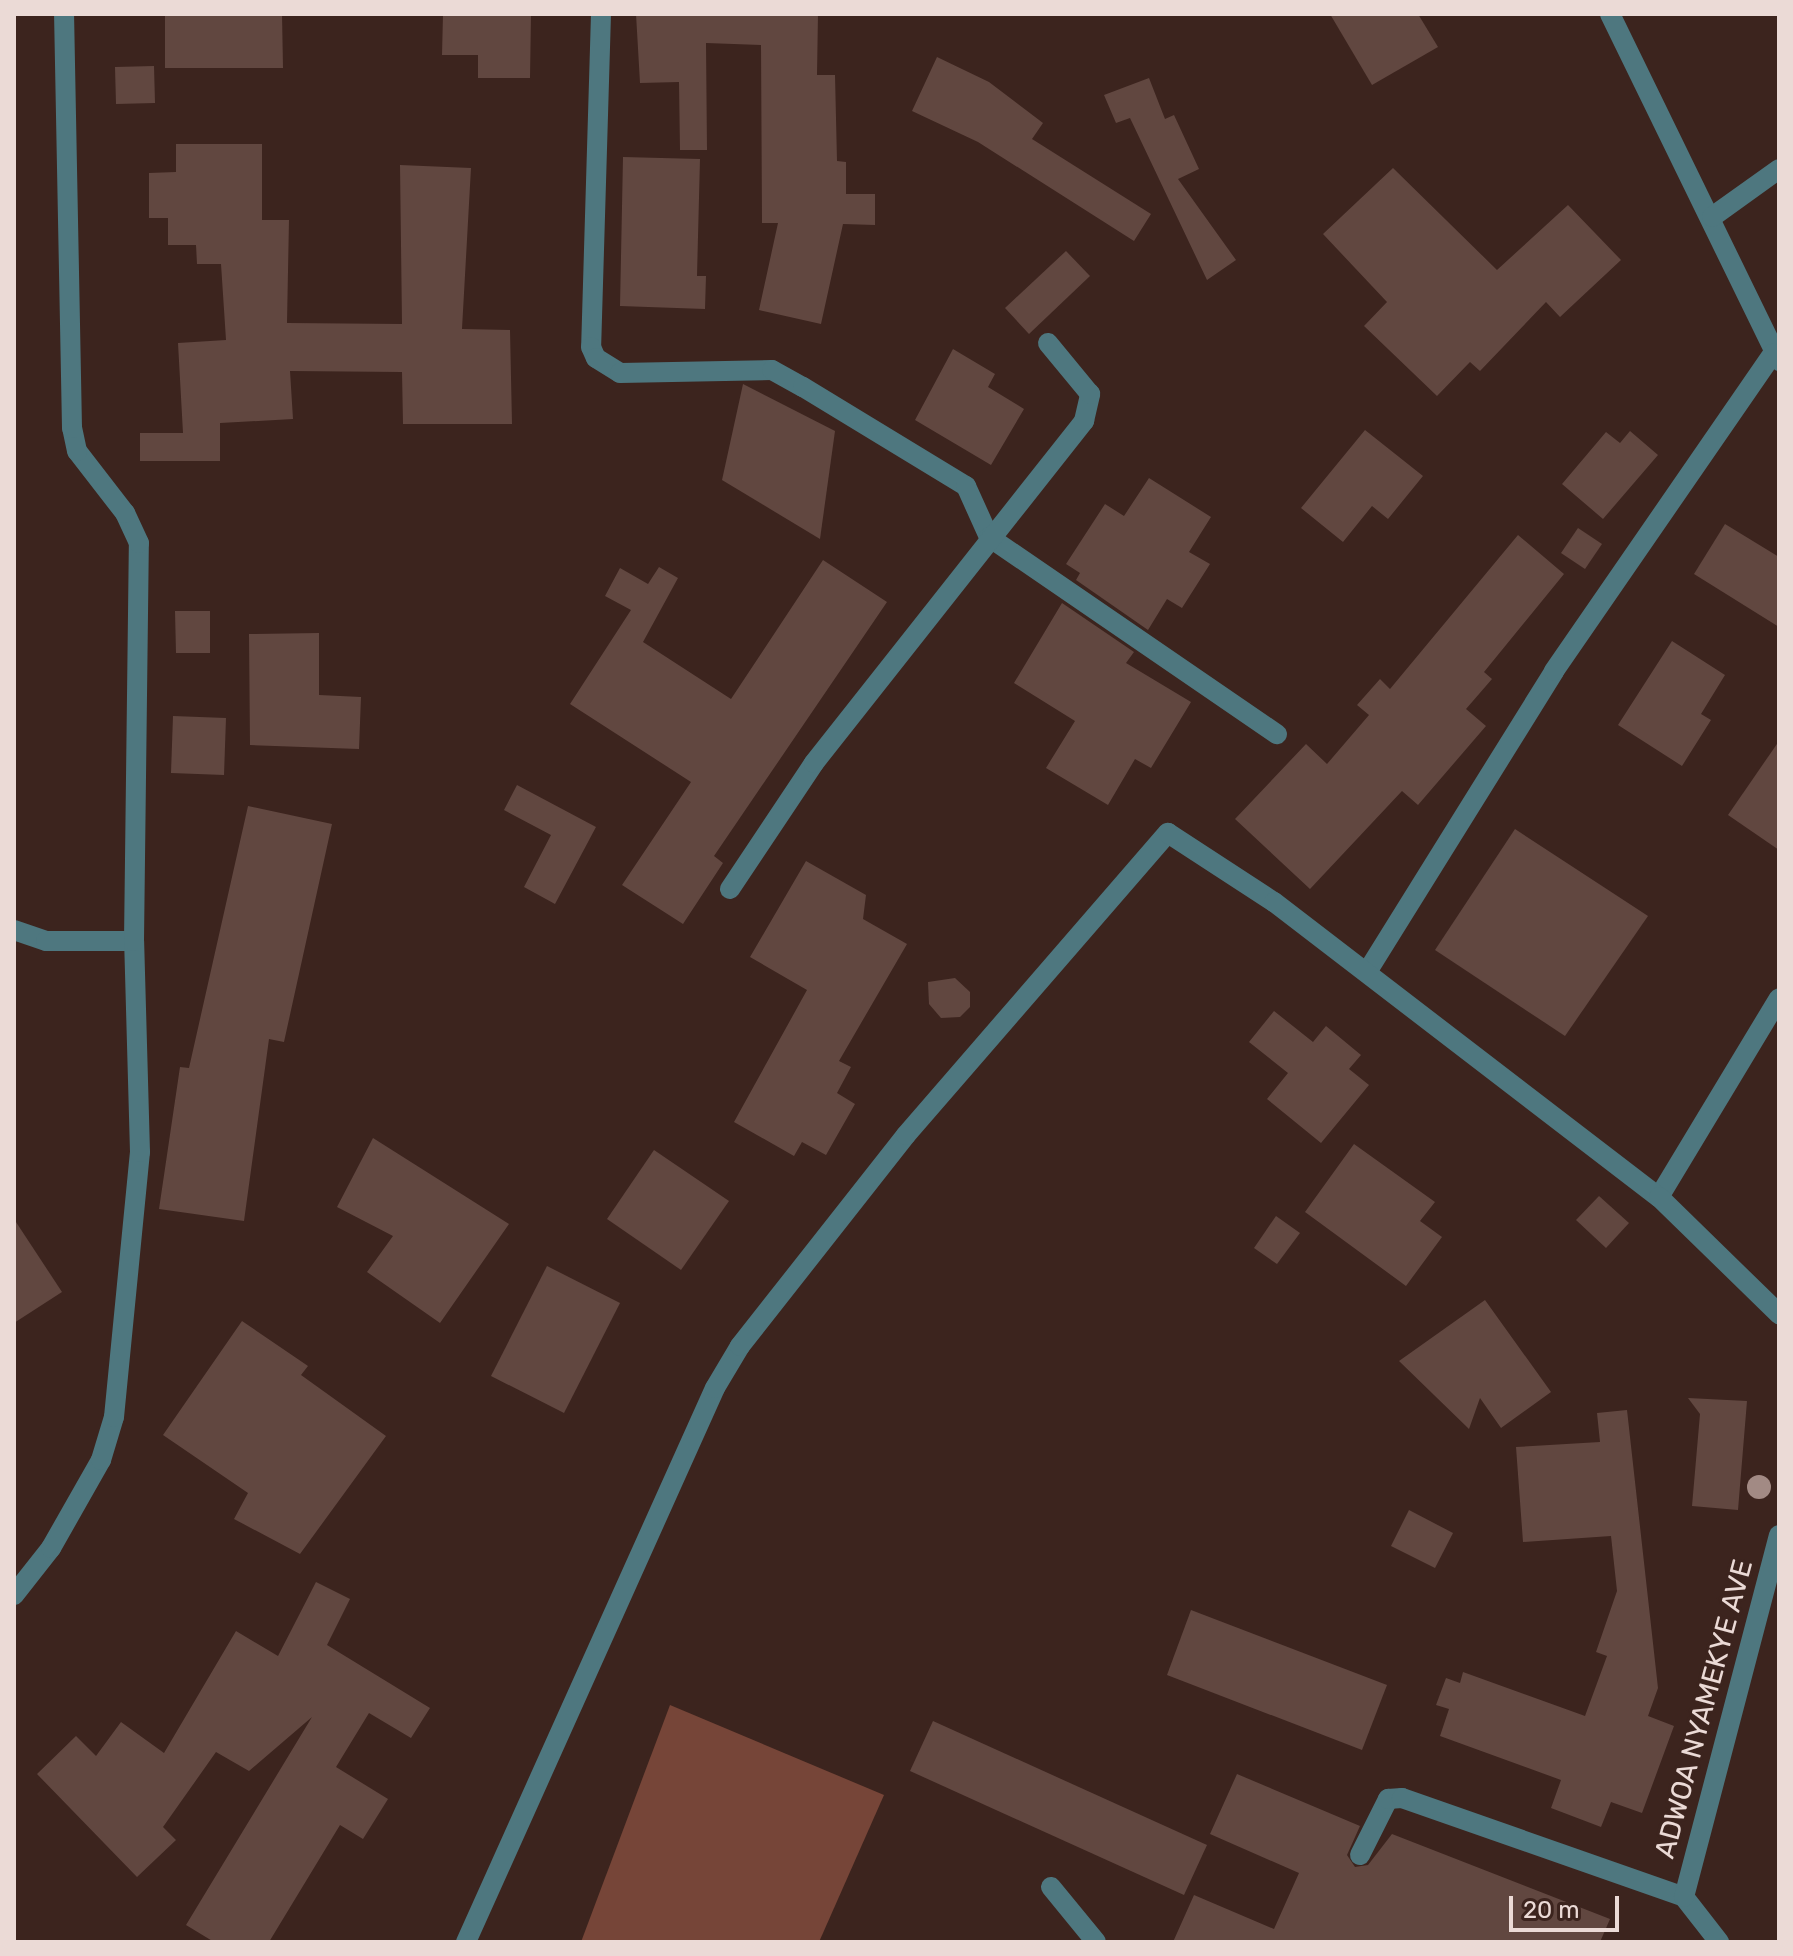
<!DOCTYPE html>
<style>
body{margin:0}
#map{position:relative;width:1793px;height:1956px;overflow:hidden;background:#3c241e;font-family:Rubik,sans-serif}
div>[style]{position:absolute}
.green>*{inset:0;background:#764538}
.building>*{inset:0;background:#614740}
.minor>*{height:20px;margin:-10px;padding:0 10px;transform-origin:10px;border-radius:10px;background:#4e777f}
.trees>*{width:24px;height:24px;margin:-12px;border-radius:50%;background:#a28a84}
span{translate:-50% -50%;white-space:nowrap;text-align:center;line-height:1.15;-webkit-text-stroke:6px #3c241e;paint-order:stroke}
.street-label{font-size:28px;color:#ebdad6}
.frame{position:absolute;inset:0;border:16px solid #ebdad6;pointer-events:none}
.scale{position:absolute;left:1509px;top:1896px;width:110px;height:36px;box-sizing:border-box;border:4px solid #ebdad6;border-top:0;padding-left:10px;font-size:24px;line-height:28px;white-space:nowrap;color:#ebdad6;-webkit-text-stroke:6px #3c241e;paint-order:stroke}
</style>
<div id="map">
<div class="green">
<div style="clip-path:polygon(670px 1705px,884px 1795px,819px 1942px,581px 1942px)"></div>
</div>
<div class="building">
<div style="clip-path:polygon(165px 14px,282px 14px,283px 68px,165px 68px)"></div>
<div style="clip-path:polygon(443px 14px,531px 14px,530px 78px,478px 78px,478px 55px,442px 55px)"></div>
<div style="clip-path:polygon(636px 14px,818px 14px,817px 75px,835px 75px,837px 161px,846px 162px,846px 194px,875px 194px,875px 225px,843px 224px,821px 324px,759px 310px,778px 223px,762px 223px,761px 45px,706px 43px,707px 150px,680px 150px,679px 82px,640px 83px)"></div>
<div style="clip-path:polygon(1330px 14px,1418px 14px,1438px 47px,1372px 85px)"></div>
<div style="clip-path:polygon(937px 57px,989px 82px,1043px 123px,1032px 139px,1151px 214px,1134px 241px,978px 142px,912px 111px)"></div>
<div style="clip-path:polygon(154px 66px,155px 103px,116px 104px,115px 67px)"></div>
<div style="clip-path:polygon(1149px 78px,1165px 119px,1174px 115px,1199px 169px,1178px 179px,1236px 260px,1207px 280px,1130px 118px,1116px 123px,1104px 95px)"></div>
<div style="clip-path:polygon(176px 144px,262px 144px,262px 220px,289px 220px,287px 323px,402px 324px,400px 165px,471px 168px,462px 329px,510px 330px,512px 424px,403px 424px,402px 372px,290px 371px,293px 419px,220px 423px,220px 461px,140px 461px,140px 433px,183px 433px,178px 343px,226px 340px,221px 264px,197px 264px,196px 245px,168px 245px,168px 218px,149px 218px,149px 173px,176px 172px)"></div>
<div style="clip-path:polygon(623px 157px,700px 159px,697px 276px,706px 276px,705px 309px,620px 306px)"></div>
<div style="clip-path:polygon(1393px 168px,1497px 270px,1568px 205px,1621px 260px,1560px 317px,1546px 302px,1480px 371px,1470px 362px,1437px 396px,1364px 326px,1387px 302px,1323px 234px)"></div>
<div style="clip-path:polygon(1066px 251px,1090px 276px,1029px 334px,1005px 308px)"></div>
<div style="clip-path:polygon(953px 349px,995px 374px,988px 387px,1024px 409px,991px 465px,915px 420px)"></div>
<div style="clip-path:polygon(743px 384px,835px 431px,820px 539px,722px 480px)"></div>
<div style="clip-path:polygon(1365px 430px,1423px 476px,1388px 519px,1372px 506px,1343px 542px,1301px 508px)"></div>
<div style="clip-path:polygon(1630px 431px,1658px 455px,1603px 519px,1562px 484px,1606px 432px,1620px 443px)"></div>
<div style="clip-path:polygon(1149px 478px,1211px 517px,1189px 552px,1210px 564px,1182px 608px,1167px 599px,1148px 630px,1076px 580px,1080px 573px,1066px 564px,1105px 504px,1124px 516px)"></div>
<div style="clip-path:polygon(1725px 524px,1779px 557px,1779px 627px,1694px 574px)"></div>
<div style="clip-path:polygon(1578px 528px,1602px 544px,1585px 569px,1561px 553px)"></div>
<div style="clip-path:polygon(1518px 535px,1564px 574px,1484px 672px,1492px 679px,1466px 709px,1486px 726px,1418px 805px,1402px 791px,1310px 889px,1235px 819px,1306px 744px,1327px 764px,1369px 715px,1357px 705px,1380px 679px,1390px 689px)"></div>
<div style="clip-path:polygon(823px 560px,887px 602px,714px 856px,723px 863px,683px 924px,622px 885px,691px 782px,570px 704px,631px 610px,605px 596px,620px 568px,648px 584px,659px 567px,678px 578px,643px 642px,731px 699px)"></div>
<div style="clip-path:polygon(1062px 603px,1134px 652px,1126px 663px,1191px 702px,1151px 768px,1135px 759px,1108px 805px,1046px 768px,1075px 721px,1014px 683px)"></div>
<div style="clip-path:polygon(175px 611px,210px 611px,210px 653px,176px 653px)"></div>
<div style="clip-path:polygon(319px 633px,319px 695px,361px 697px,359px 749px,250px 745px,249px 634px)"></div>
<div style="clip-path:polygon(1672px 641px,1725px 675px,1701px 714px,1711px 720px,1682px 766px,1618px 725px)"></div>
<div style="clip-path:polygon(173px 716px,226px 718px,224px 775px,171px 773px)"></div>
<div style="clip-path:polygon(1779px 741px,1779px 850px,1728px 815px)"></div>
<div style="clip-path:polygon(517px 785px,596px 827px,555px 904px,524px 887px,551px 835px,504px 810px)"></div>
<div style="clip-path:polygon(248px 806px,332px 824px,284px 1042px,269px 1039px,244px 1221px,159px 1209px,180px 1067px,189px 1068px)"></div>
<div style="clip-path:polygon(1515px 829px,1648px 916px,1565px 1036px,1435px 950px)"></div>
<div style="clip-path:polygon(806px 861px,866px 895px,863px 919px,907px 944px,839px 1061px,851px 1067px,837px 1093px,855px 1104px,826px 1155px,802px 1142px,794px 1156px,734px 1122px,807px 990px,750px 957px)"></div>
<div style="clip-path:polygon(955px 978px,970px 992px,970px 1007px,960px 1017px,941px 1018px,929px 1004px,928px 982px)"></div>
<div style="clip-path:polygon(1274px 1011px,1313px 1042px,1326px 1026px,1361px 1055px,1349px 1069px,1369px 1085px,1321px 1143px,1267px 1099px,1288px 1073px,1249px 1042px)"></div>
<div style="clip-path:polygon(373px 1138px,509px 1224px,440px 1323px,367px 1272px,393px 1236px,337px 1207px)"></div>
<div style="clip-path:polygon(1354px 1144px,1435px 1202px,1420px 1221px,1442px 1237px,1406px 1286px,1305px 1212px)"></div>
<div style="clip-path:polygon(654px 1150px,729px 1201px,681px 1270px,607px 1219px)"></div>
<div style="clip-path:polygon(1599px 1196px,1629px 1223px,1606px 1248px,1576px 1220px)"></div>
<div style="clip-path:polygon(1276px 1216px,1300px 1233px,1277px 1264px,1254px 1248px)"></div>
<div style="clip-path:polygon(14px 1219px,62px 1292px,14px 1323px)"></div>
<div style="clip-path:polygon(547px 1266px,620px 1303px,564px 1413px,491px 1376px)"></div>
<div style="clip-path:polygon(1485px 1300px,1551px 1392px,1501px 1428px,1480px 1398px,1469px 1429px,1399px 1361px)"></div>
<div style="clip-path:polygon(242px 1321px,308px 1366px,301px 1375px,386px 1436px,300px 1554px,234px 1519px,248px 1493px,163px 1435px)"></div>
<div style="clip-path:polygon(1688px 1398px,1747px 1401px,1738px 1510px,1692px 1506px,1700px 1414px)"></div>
<div style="clip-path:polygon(1627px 1410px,1658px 1688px,1648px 1716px,1674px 1726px,1642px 1813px,1611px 1802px,1601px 1827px,1551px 1808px,1561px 1780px,1440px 1736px,1449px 1709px,1436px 1705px,1446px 1678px,1460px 1683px,1463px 1672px,1585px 1716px,1607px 1656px,1596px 1652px,1617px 1591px,1611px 1536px,1523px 1542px,1516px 1447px,1600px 1442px,1597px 1413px)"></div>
<div style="clip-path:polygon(1409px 1510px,1453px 1533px,1435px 1568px,1391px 1546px)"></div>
<div style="clip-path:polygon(316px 1582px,350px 1599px,327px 1645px,430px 1708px,411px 1738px,369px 1713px,336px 1767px,388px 1799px,363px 1839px,340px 1825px,269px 1942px,214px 1942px,186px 1925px,312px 1717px,249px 1771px,216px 1752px,163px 1827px,176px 1840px,137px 1877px,37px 1774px,76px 1736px,96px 1756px,121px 1722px,164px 1753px,236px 1631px,278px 1656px)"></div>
<div style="clip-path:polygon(1191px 1610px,1387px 1685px,1362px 1750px,1167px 1675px)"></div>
<div style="clip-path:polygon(933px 1721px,1207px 1845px,1184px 1895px,910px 1771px)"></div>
<div style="clip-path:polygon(1237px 1774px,1360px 1826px,1347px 1855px,1355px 1867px,1368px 1865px,1392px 1834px,1610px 1919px,1600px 1942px,1173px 1942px,1194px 1895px,1274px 1929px,1299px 1873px,1210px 1834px)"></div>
</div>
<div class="minor">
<div style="left:601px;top:14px;width:333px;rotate:91.7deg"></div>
<div style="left:591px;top:347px;width:12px;rotate:66deg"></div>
<div style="left:596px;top:358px;width:28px;rotate:32deg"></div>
<div style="left:620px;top:373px;width:152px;rotate:-1.1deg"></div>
<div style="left:772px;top:370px;width:35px;rotate:29deg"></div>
<div style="left:803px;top:387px;width:191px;rotate:31.3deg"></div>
<div style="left:966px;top:486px;width:56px;rotate:65.7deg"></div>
<div style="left:989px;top:537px;width:349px;rotate:34.4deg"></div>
<div style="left:1610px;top:14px;width:386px;rotate:64deg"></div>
<div style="left:1712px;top:217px;width:82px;rotate:-35.6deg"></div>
<div style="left:730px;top:889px;width:151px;rotate:-56.3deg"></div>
<div style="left:814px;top:763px;width:436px;rotate:-51.7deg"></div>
<div style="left:1084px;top:421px;width:28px;rotate:-77deg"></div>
<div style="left:1090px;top:394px;width:66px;rotate:-129.5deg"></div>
<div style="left:14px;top:930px;width:34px;rotate:19deg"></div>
<div style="left:46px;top:941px;width:88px"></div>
<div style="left:1367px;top:972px;width:354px;rotate:-58.1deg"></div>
<div style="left:1554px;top:671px;width:386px;rotate:-55.4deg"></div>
<div style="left:1659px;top:1197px;width:232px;rotate:-58.9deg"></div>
<div style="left:14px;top:1595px;width:60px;rotate:-51.8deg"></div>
<div style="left:51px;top:1548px;width:101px;rotate:-60.4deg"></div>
<div style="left:101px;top:1460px;width:45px;rotate:-73.2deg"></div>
<div style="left:114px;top:1417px;width:266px;rotate:-84.4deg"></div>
<div style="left:140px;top:1152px;width:211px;rotate:-91.6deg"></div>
<div style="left:134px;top:941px;width:398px;rotate:-89.3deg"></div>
<div style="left:139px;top:543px;width:33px;rotate:-115deg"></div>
<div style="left:125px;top:513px;width:78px;rotate:-127.7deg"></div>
<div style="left:77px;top:451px;width:24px;rotate:-102deg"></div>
<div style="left:72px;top:428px;width:414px;rotate:-91.1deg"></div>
<div style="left:1360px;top:1855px;width:63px;rotate:-63.4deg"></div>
<div style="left:1388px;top:1799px;width:14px;rotate:-4deg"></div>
<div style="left:1402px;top:1798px;width:299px;rotate:19.3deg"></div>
<div style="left:1684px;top:1897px;width:57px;rotate:52.1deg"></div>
<div style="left:1051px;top:1887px;width:71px;rotate:50.7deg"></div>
<div style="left:1684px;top:1897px;width:374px;rotate:-75.3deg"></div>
<div style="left:466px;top:1942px;width:607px;rotate:-65.8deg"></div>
<div style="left:715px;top:1388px;width:49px;rotate:-59.2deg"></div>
<div style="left:740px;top:1346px;width:268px;rotate:-51.8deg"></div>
<div style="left:906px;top:1135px;width:400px;rotate:-49.1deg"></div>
<div style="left:1168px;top:833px;width:126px;rotate:33.1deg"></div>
<div style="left:1274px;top:902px;width:485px;rotate:37.5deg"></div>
<div style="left:1659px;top:1197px;width:168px;rotate:44.3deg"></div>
</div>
<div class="trees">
<div style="left:1759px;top:1487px"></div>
</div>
<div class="street-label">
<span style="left:1704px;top:1709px;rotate:-75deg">ADWOA NYAMEKYE AVE</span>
</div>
<div class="frame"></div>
<div class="scale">20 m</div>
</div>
